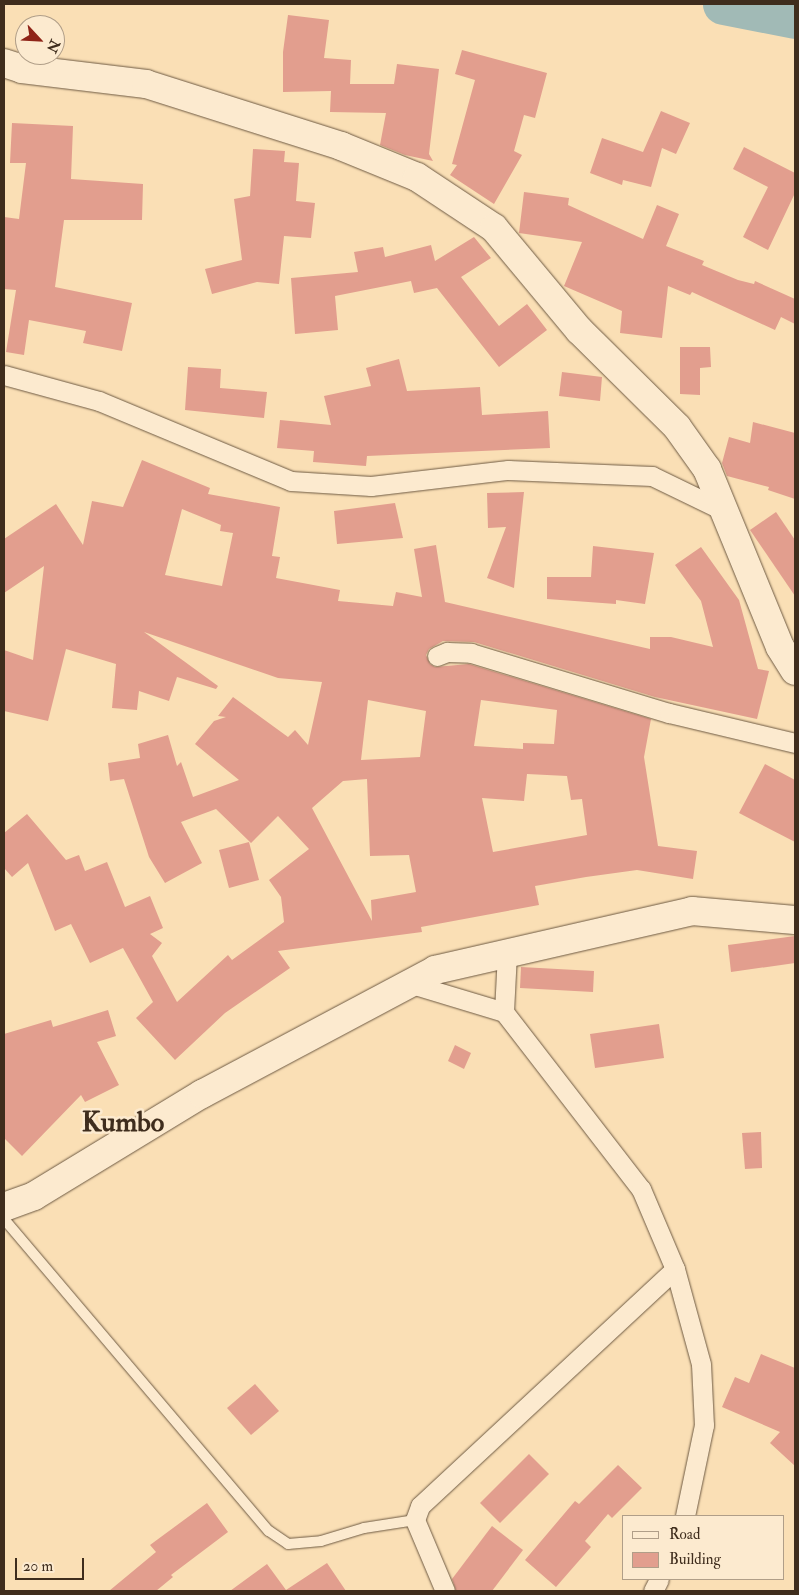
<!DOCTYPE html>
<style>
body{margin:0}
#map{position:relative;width:799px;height:1595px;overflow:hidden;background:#fadfb5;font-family:"IM FELL Double Pica",serif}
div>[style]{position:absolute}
.river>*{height:41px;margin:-20.5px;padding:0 20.5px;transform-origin:20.5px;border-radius:20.5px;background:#a1bab6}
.building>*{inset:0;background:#e29e8e}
.roads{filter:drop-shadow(0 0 1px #6e5a43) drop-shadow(0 0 1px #6e5a43)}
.lane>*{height:10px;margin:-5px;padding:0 5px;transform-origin:5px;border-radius:5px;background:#fceacf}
.street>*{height:19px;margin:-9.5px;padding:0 9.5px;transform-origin:9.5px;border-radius:9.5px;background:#fceacf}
.secondary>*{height:28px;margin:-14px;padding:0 14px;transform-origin:14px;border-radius:14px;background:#fceacf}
span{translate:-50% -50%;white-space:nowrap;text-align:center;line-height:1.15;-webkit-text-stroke:5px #fceacf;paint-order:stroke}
.town-label{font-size:28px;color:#3f2d1d;font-weight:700}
.frame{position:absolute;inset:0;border:5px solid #3f2d1d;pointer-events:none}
.legend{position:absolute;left:622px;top:1515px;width:162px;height:65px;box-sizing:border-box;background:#fceacf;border:1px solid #b09e88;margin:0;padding:6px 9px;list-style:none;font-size:15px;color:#3f2d1d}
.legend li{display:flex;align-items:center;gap:10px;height:25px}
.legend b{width:25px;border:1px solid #b09e88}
.north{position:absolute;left:15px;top:15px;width:50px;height:50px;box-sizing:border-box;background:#fceacf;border:1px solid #b09e88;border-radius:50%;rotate:115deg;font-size:14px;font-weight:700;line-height:20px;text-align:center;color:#3f2d1d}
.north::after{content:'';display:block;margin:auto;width:18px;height:22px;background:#8f2418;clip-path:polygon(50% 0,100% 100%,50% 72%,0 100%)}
.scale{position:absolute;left:15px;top:1558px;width:69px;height:22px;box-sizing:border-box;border:2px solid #3f2d1d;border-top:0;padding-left:6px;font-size:15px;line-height:18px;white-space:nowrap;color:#3f2d1d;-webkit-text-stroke:4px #fceacf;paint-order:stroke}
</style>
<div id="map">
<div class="river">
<div style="left:723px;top:4px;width:73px;rotate:11deg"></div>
</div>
<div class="building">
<div style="clip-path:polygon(288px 15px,329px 20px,324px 58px,351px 60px,350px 84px,394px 84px,397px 64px,439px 69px,429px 154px,433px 161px,405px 155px,380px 145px,386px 113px,330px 112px,331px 91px,283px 92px,283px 52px)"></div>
<div style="clip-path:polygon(462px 50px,547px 73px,535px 118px,524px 115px,514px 151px,522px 155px,494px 204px,450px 175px,457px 165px,452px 164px,475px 80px,455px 74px)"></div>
<div style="clip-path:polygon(661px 111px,690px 123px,676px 154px,662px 148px,651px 187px,623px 180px,622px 185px,590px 173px,602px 138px,643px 152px)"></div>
<div style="clip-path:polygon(12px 123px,73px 126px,71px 179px,143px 184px,142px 220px,64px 220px,55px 287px,132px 303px,122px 351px,83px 343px,86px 331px,29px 320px,24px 355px,6px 352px,16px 290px,4px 289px,4px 217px,19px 219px,26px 163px,10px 163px)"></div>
<div style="clip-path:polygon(744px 147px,795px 173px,795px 193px,768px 250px,743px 237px,768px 187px,733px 169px)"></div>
<div style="clip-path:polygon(253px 149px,285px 151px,284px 162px,299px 163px,296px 201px,315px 203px,311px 238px,284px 236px,279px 284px,257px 282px,212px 294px,205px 269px,242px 260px,234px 199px,250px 196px)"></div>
<div style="clip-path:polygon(524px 192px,569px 198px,568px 205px,643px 239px,657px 205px,679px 214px,666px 246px,704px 261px,702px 265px,738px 280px,754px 284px,755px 281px,795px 299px,795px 324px,781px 317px,775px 330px,692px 292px,690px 295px,668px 286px,662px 338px,620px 333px,622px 311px,564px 286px,582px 242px,519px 233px)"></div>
<div style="clip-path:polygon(474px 237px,491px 258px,461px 277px,499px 326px,527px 304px,547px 330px,499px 367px,437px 288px,414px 293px,411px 281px,335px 296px,338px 330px,295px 334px,291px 278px,358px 272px,354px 252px,383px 247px,385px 257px,431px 245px,435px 261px)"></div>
<div style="clip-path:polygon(680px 347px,710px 347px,711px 367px,700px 368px,700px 395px,680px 394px)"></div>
<div style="clip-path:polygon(399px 359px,407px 391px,480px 387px,482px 415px,548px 411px,550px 448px,367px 456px,366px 466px,313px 462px,314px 451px,277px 448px,280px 420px,331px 425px,324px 396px,371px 386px,366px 368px)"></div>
<div style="clip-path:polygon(188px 367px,221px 369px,220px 388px,267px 392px,264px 418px,185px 410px)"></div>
<div style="clip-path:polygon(562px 372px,602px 377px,600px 401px,559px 396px)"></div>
<div style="clip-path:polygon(753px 422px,795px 433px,795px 499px,768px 490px,769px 487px,727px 476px,722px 463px,729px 437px,750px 443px)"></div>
<div style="clip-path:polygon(evenodd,142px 460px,210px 488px,208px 494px,280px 507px,272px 556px,280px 557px,276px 578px,340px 590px,338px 601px,393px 606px,396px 592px,422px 597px,414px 549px,436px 545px,445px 602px,650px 649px,650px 637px,671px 637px,713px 647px,701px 601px,675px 565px,701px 547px,739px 600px,758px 669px,769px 671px,757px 719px,655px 697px,474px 642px,443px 641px,429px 649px,426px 655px,430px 664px,435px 667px,469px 664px,651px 719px,644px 757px,658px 846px,697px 851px,693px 879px,637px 870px,586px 877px,535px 886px,539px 905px,421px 927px,422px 932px,278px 951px,290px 968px,225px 1013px,175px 1060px,136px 1018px,153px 1002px,123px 948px,90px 963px,71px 924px,55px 931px,28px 863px,12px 877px,4px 868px,4px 833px,27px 814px,66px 860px,79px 855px,85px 871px,107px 862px,125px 907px,150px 896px,163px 928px,150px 934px,162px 943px,152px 956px,177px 1002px,228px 955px,232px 960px,284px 922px,281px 897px,269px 880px,309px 849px,278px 816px,251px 843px,216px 809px,181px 822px,202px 863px,165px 883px,149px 857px,124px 779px,110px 781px,108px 763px,140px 758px,138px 744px,168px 735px,177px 766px,181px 762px,193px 797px,239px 780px,195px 744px,214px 721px,226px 717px,218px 716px,233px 697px,288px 737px,295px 730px,308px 745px,322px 682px,278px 678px,144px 632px,218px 686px,216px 689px,177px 677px,169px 701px,139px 691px,137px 710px,112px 708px,116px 664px,66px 649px,48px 721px,4px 711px,4px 650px,33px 660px,44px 566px,4px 593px,4px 539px,56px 504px,83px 545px,92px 501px,123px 507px,142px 460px,182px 509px,221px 525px,220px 531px,233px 533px,222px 586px,165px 575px,182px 509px,142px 460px,368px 700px,426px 711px,420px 757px,361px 760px,368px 700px,142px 460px,481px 700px,557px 710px,554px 744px,523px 743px,523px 749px,474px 746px,481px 700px,142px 460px,527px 774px,567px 776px,571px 800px,582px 799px,587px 835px,493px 852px,482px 798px,524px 801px,527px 774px,142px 460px,367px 779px,370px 856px,409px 855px,416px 892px,371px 900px,372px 921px,312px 808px,343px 781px,367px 779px)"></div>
<div style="clip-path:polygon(524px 492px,523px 501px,514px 588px,487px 578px,506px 527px,488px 528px,487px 493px)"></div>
<div style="clip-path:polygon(395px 503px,403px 538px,337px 544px,334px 511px)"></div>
<div style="clip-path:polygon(776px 512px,795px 540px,795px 596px,750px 530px)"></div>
<div style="clip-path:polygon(593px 546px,654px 553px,645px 604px,616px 600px,616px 604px,547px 599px,547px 577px,591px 577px)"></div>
<div style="clip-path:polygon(765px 764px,795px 780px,795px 842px,739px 813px)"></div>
<div style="clip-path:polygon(249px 842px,259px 880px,229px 888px,219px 850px)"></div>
<div style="clip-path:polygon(795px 936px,795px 963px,731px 972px,728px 945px)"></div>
<div style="clip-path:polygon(521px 967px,594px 971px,593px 992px,520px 988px)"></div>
<div style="clip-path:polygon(108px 1010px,116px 1036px,97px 1042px,119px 1085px,85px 1102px,81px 1095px,22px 1156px,4px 1138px,4px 1034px,51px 1020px,53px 1027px)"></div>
<div style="clip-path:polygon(659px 1024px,664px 1058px,595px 1068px,590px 1034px)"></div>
<div style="clip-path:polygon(455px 1045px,471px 1053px,464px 1069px,448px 1061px)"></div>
<div style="clip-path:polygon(761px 1132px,762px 1168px,745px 1169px,742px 1133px)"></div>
<div style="clip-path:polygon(761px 1354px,795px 1368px,795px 1466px,770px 1443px,780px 1432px,722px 1407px,735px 1377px,749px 1383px)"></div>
<div style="clip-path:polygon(255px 1384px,279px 1411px,251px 1435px,227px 1408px)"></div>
<div style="clip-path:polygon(529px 1454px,549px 1474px,500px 1523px,480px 1503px)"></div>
<div style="clip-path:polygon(618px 1465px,642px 1488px,612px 1518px,608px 1514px,585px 1541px,591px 1547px,556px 1587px,525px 1560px,575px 1501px,579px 1504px)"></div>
<div style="clip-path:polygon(207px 1503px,228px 1532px,171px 1575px,173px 1577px,156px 1591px,109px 1591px,156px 1552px,150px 1545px)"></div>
<div style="clip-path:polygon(492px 1526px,523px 1550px,492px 1591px,456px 1591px,452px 1579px)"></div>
<div style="clip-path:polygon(327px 1563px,346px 1591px,230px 1591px,267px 1564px,286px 1590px)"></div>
</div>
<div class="roads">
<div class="lane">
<div style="left:4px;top:1219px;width:409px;rotate:49.7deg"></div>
<div style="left:269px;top:1531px;width:23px;rotate:34deg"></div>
<div style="left:288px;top:1544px;width:33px;rotate:-5deg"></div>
<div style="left:321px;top:1541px;width:45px;rotate:-16.8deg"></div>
<div style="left:364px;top:1528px;width:52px;rotate:-8.9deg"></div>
</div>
<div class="street">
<div style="left:4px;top:375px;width:98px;rotate:15.3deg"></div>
<div style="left:99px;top:401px;width:208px;rotate:22.6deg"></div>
<div style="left:291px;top:481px;width:80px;rotate:3.6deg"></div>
<div style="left:371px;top:486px;width:138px;rotate:-6.7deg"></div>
<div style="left:508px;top:470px;width:144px;rotate:2.4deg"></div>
<div style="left:652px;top:476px;width:78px;rotate:25.9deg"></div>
<div style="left:437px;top:656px;width:11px;rotate:-22deg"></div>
<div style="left:447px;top:652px;width:24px;rotate:2deg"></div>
<div style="left:471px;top:653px;width:207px;rotate:16.9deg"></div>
<div style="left:669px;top:713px;width:130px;rotate:13.4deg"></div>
<div style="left:408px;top:983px;width:100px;rotate:16.8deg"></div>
<div style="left:504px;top:1012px;width:224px;rotate:52.3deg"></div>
<div style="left:641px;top:1189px;width:87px;rotate:67deg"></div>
<div style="left:675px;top:1269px;width:98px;rotate:74.7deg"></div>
<div style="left:701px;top:1364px;width:61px;rotate:87.2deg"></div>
<div style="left:704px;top:1425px;width:93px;rotate:101.8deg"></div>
<div style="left:504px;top:1012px;width:59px;rotate:-87.1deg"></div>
<div style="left:445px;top:1591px;width:77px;rotate:-112.9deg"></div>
<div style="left:415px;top:1520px;width:15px;rotate:-70deg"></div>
<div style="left:420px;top:1506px;width:348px;rotate:-42.9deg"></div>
<div style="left:653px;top:1591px;width:13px;rotate:-63deg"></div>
</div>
<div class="secondary">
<div style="left:4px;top:63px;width:19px;rotate:18deg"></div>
<div style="left:22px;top:69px;width:125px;rotate:6.9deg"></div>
<div style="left:146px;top:84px;width:205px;rotate:17.6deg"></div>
<div style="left:341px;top:146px;width:82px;rotate:22.2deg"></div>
<div style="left:417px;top:177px;width:92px;rotate:33.5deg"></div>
<div style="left:494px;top:228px;width:133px;rotate:50.2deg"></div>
<div style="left:579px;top:330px;width:138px;rotate:44.7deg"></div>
<div style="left:677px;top:427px;width:52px;rotate:54.5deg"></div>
<div style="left:707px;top:469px;width:192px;rotate:67.7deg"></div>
<div style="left:780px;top:647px;width:28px;rotate:58deg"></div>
<div style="left:4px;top:1207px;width:32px;rotate:-20deg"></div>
<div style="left:34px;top:1196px;width:197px;rotate:-31.3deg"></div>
<div style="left:202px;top:1094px;width:264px;rotate:-28deg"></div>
<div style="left:435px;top:970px;width:264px;rotate:-12.9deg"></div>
<div style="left:692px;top:911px;width:103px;rotate:5deg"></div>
</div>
</div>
<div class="town-label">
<span style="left:123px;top:1123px">Kumbo</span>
</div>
<div class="frame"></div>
<ul class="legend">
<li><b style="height:6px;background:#fceacf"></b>Road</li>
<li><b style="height:14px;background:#e29e8e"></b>Building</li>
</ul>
<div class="north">N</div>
<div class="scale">20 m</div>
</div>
